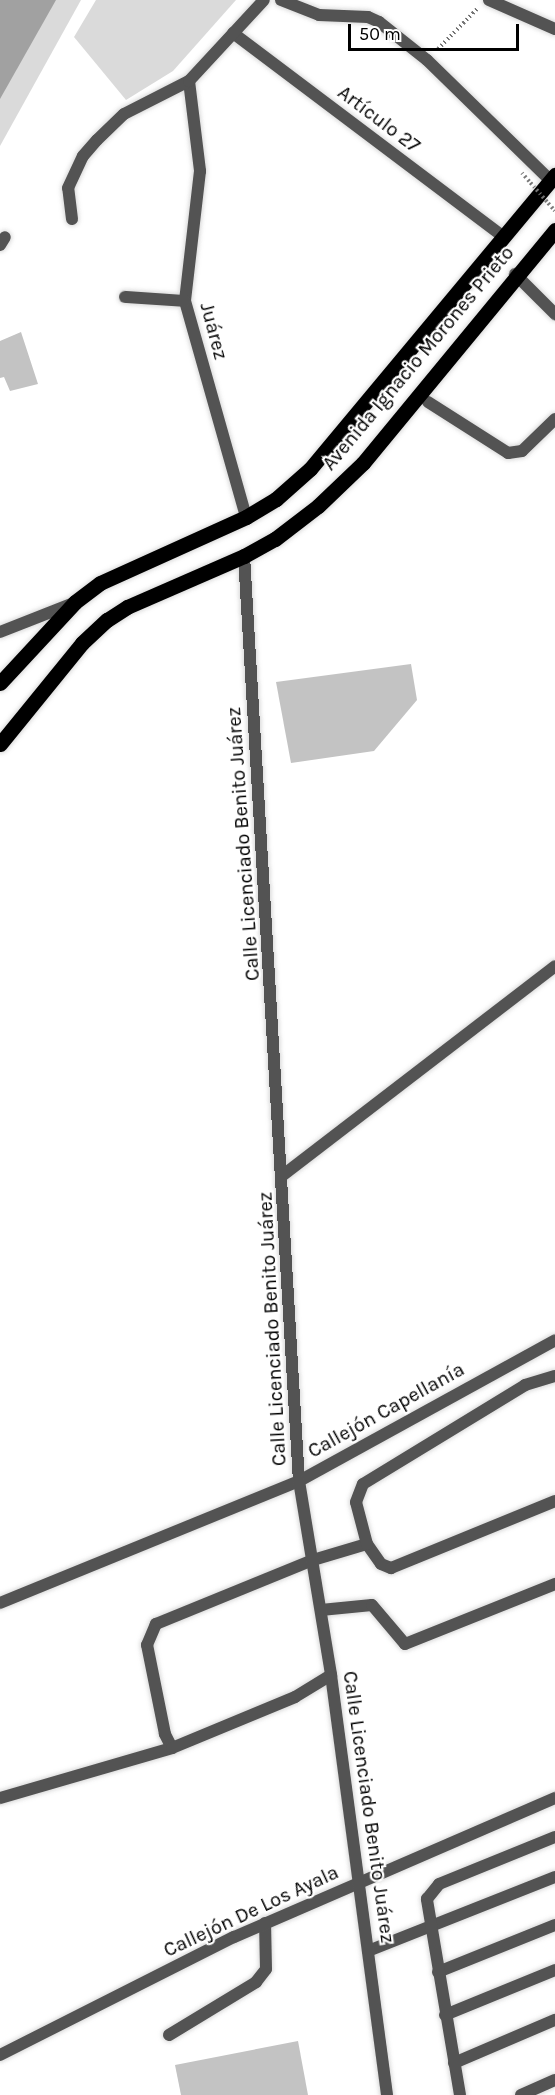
<!DOCTYPE html>
<meta charset="utf-8">
<style>
body{margin:0}
#map{position:relative;width:555px;height:2095px;overflow:hidden;background:#fff;font-family:Karla,sans-serif}
div>[style]{position:absolute}
.green>*{inset:0;background:#dadada}
.water>*{inset:0;background:#a1a1a1}
.building>*{inset:0;background:#c3c3c3}
.path>*{height:4px;margin-top:-2px;transform-origin:0;background:repeating-linear-gradient(90deg,#757575 0 1.5px,transparent 0 4.5px)}
.roads{filter:drop-shadow(0 0 2px #dbdbdb) drop-shadow(0 0 2px #dbdbdb)}
.service>*{height:12px;margin:-6px;padding:0 6px;transform-origin:6px;border-radius:6px;background:#535353}
.minor>*{height:12px;margin:-6px;padding:0 6px;transform-origin:6px;border-radius:6px;background:#535353}
.tertiary>*{height:12px;margin:-6px;padding:0 6px;transform-origin:6px;border-radius:6px;background:#535353}
.primary>*{height:15px;margin:-7.5px;padding:0 7.5px;transform-origin:7.5px;border-radius:7.5px;background:#000}
.path-bridge>*{height:4px;margin-top:-2px;transform-origin:0;background:repeating-linear-gradient(90deg,#757575 0 1.5px,transparent 0 4.5px)}
span{translate:-50% -50%;white-space:nowrap;text-align:center;line-height:1.15;-webkit-text-stroke:4.5px #fff;paint-order:stroke}
.street-label{font-size:20px;color:#000}
.scale{position:absolute;left:348px;top:24px;width:171px;height:27px;box-sizing:border-box;border:3px solid #000;border-top:0;padding-left:8px;font-size:18px;line-height:21px;white-space:nowrap;color:#000;-webkit-text-stroke:4px #fff;paint-order:stroke}
</style>
<div id="map">
<div class="green">
<div style="clip-path:polygon(0 0,81px 0,0 146px)"></div>
<div style="clip-path:polygon(96px 0,236px 0,173px 71px,126px 100px,74px 37px)"></div>
</div>
<div class="water">
<div style="clip-path:polygon(0 0,56px 0,0 99px)"></div>
</div>
<div class="building">
<div style="clip-path:polygon(21px 332px,38px 384px,10px 391px,4px 377px,0 378px,0 341px)"></div>
<div style="clip-path:polygon(411px 664px,417px 700px,374px 751px,291px 763px,276px 682px)"></div>
<div style="clip-path:polygon(298px 2041px,308px 2095px,181px 2095px,175px 2065px)"></div>
</div>
<div class="path">
<div style="left:438px;top:49px;width:56px;rotate:-45.7deg"></div>
</div>
<div class="roads">
<div class="service">
<div style="left:281px;top:0;width:41px;rotate:21.5deg"></div>
<div style="left:319px;top:15px;width:49px;rotate:2.3deg"></div>
<div style="left:368px;top:17px;width:12px;rotate:24deg"></div>
<div style="left:379px;top:22px;width:61px;rotate:38.4deg"></div>
<div style="left:427px;top:60px;width:172px;rotate:44.3deg"></div>
<div style="left:0;top:245px;width:9px;rotate:-58deg"></div>
<div style="left:515px;top:274px;width:57px;rotate:45deg"></div>
<div style="left:428px;top:402px;width:95px;rotate:32.5deg"></div>
<div style="left:508px;top:453px;width:14px;rotate:-8deg"></div>
<div style="left:522px;top:451px;width:46px;rotate:-44.1deg"></div>
<div style="left:0;top:632px;width:79px;rotate:-21.4deg"></div>
<div style="left:283px;top:1175px;width:343px;rotate:-37.5deg"></div>
<div style="left:367px;top:1544px;width:24px;rotate:55deg"></div>
<div style="left:381px;top:1564px;width:11px;rotate:22deg"></div>
<div style="left:391px;top:1568px;width:177px;rotate:-22.2deg"></div>
<div style="left:313px;top:1560px;width:56px;rotate:-16.5deg"></div>
<div style="left:367px;top:1544px;width:43px;rotate:-104.7deg"></div>
<div style="left:356px;top:1502px;width:19px;rotate:-69deg"></div>
<div style="left:363px;top:1484px;width:190px;rotate:-31.4deg"></div>
<div style="left:525px;top:1385px;width:31px;rotate:-17deg"></div>
<div style="left:321px;top:1610px;width:51px;rotate:-5.6deg"></div>
<div style="left:372px;top:1605px;width:51px;rotate:49.8deg"></div>
<div style="left:405px;top:1644px;width:162px;rotate:-21.8deg"></div>
<div style="left:368px;top:1951px;width:201px;rotate:-21.6deg"></div>
<div style="left:438px;top:1972px;width:126px;rotate:-21.9deg"></div>
<div style="left:445px;top:2015px;width:119px;rotate:-22.2deg"></div>
<div style="left:169px;top:2035px;width:102px;rotate:-31.3deg"></div>
<div style="left:256px;top:1982px;width:16px;rotate:-52deg"></div>
<div style="left:266px;top:1969px;width:46px;rotate:-91.2deg"></div>
<div style="left:454px;top:2063px;width:110px;rotate:-23.1deg"></div>
<div style="left:460px;top:2095px;width:199px;rotate:-99.6deg"></div>
<div style="left:427px;top:1899px;width:19px;rotate:-51deg"></div>
<div style="left:439px;top:1884px;width:125px;rotate:-22.1deg"></div>
<div style="left:521px;top:2095px;width:37px;rotate:-24deg"></div>
</div>
<div class="minor">
<div style="left:489px;top:0;width:72px;rotate:23.7deg"></div>
<div style="left:233px;top:33px;width:337px;rotate:37deg"></div>
<div style="left:189px;top:81px;width:91px;rotate:83deg"></div>
<div style="left:200px;top:171px;width:131px;rotate:96.6deg"></div>
<div style="left:185px;top:301px;width:224px;rotate:74.2deg"></div>
<div style="left:72px;top:219px;width:31px;rotate:-97deg"></div>
<div style="left:68px;top:188px;width:35px;rotate:-65deg"></div>
<div style="left:83px;top:156px;width:21px;rotate:-49deg"></div>
<div style="left:97px;top:140px;width:37px;rotate:-44deg"></div>
<div style="left:124px;top:114px;width:73px;rotate:-26.9deg"></div>
<div style="left:189px;top:81px;width:110px;rotate:-47.2deg"></div>
<div style="left:125px;top:297px;width:60px;rotate:3.8deg"></div>
<div style="left:0;top:1603px;width:323px;rotate:-22.2deg"></div>
<div style="left:299px;top:1481px;width:292px;rotate:-28.8deg"></div>
<div style="left:172px;top:1748px;width:16px;rotate:-117deg"></div>
<div style="left:165px;top:1734px;width:91px;rotate:-101.4deg"></div>
<div style="left:147px;top:1645px;width:23px;rotate:-67deg"></div>
<div style="left:156px;top:1624px;width:170px;rotate:-22.2deg"></div>
<div style="left:0;top:1798px;width:179px;rotate:-16.2deg"></div>
<div style="left:172px;top:1748px;width:133px;rotate:-22.5deg"></div>
<div style="left:295px;top:1697px;width:42px;rotate:-31.4deg"></div>
<div style="left:0;top:2055px;width:262px;rotate:-26.8deg"></div>
<div style="left:234px;top:1937px;width:350px;rotate:-23.4deg"></div>
</div>
<div class="tertiary">
<div style="left:244px;top:556px;width:927px;rotate:86.6deg"></div>
<div style="left:299px;top:1481px;width:197px;rotate:80.6deg"></div>
<div style="left:331px;top:1675px;width:424px;rotate:82.4deg"></div>
</div>
<div class="primary">
<div style="left:0;top:683px;width:110px;rotate:-47.2deg"></div>
<div style="left:75px;top:602px;width:31px;rotate:-37deg"></div>
<div style="left:100px;top:583px;width:160px;rotate:-24.3deg"></div>
<div style="left:246px;top:517px;width:35px;rotate:-31deg"></div>
<div style="left:276px;top:499px;width:45px;rotate:-41.4deg"></div>
<div style="left:310px;top:469px;width:383px;rotate:-50.2deg"></div>
<div style="left:0;top:744px;width:130px;rotate:-50.9deg"></div>
<div style="left:82px;top:643px;width:34px;rotate:-43deg"></div>
<div style="left:107px;top:620px;width:24px;rotate:-33deg"></div>
<div style="left:127px;top:607px;width:128px;rotate:-23.6deg"></div>
<div style="left:244px;top:556px;width:35px;rotate:-29deg"></div>
<div style="left:275px;top:539px;width:54px;rotate:-37.5deg"></div>
<div style="left:318px;top:506px;width:62px;rotate:-43.7deg"></div>
<div style="left:363px;top:463px;width:302px;rotate:-50.5deg"></div>
</div>
</div>
<div class="path-bridge">
<div style="left:522px;top:173px;width:50px;rotate:49deg"></div>
</div>
<div class="street-label">
<span style="left:379px;top:119px;rotate:37deg">Artículo 27</span>
<span style="left:214px;top:331px;rotate:75deg">Juárez</span>
<span style="left:418px;top:358px;rotate:-50deg">Avenida Ignacio Morones Prieto</span>
<span style="left:243px;top:844px;rotate:-94deg">Calle Licenciado Benito Juárez</span>
<span style="left:272px;top:1329px;rotate:-93deg">Calle Licenciado Benito Juárez</span>
<span style="left:386px;top:1410px;rotate:-29deg">Callejón Capellanía</span>
<span style="left:369px;top:1807px;rotate:82deg">Calle Licenciado Benito Juárez</span>
<span style="left:251px;top:1911px;rotate:-25deg">Callejón De Los Ayala</span>
</div>
<div class="scale">50 m</div>
</div>
